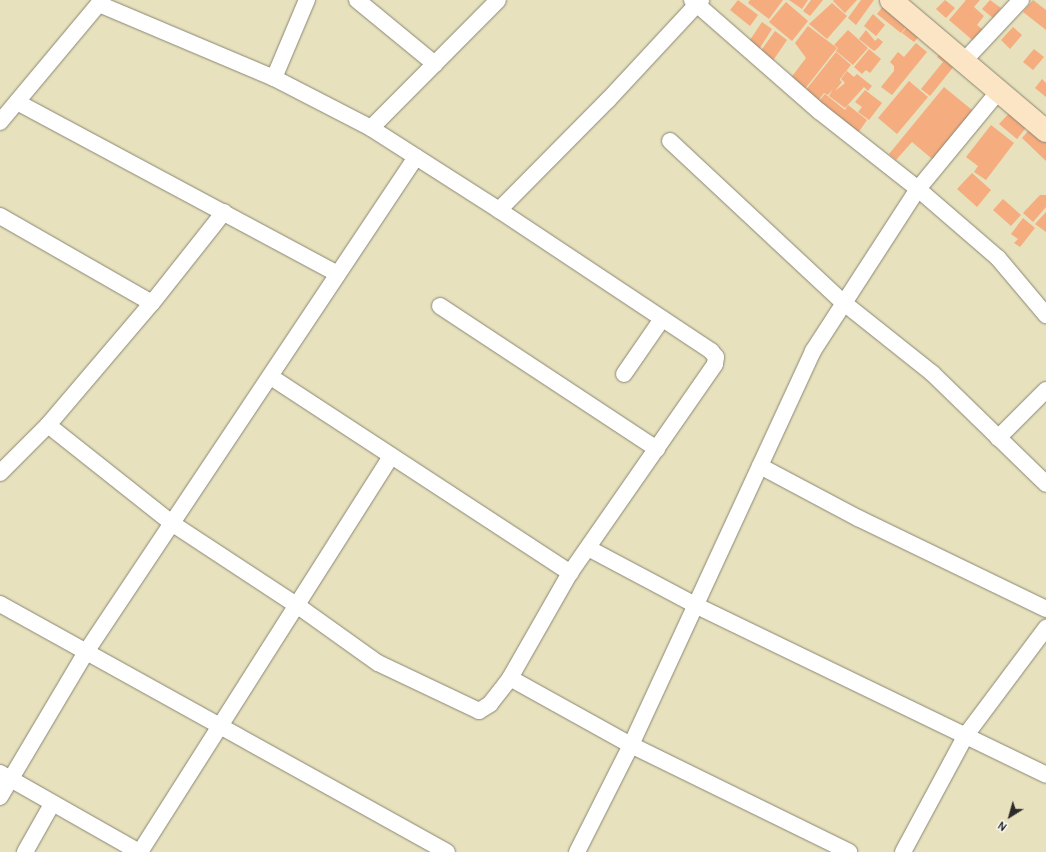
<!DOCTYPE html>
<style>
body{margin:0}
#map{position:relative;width:1046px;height:852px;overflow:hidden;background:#e7e1bd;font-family:Pangolin,sans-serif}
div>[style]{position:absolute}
.building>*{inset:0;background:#f5ac7e}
.roads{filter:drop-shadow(0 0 1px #898674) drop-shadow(0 0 1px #898674)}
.street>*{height:16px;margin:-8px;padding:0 8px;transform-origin:8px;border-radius:8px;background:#fff}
.secondary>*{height:22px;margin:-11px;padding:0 11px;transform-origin:11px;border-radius:11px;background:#fce5c4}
span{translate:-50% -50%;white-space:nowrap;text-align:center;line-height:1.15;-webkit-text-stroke:3px #fdfcf7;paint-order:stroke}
.north{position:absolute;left:990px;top:796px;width:40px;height:40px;-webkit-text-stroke:3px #fdfcf7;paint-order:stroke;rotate:217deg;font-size:11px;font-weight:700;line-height:16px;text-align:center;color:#2b2b2b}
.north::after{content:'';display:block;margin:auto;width:14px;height:18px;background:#2b2b2b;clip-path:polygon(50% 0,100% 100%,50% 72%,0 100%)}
</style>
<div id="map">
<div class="building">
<div style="clip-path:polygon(738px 0,758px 15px,750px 26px,730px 10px)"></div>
<div style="clip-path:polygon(750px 0,783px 0,769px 19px,748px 3px)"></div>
<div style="clip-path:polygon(789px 0,808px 0,802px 9px)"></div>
<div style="clip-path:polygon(811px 0,823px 0,810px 16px,803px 11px)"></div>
<div style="clip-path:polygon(834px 0,857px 0,845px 13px,833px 1px)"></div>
<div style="clip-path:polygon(861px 0,874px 0,856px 25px,848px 18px)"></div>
<div style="clip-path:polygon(945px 0,955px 8px,946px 18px,936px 9px)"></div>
<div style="clip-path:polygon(966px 0,980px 0,974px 7px,984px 16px,977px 25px,987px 33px,977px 44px,949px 20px)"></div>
<div style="clip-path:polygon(990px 0,1001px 8px,993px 18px,982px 9px)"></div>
<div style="clip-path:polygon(1033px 0,1046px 10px,1046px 30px,1023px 12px)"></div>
<div style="clip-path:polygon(887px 1px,911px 21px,901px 33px,877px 14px)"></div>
<div style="clip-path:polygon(786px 2px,808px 21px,792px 41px,769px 22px)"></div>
<div style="clip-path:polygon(832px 3px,847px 16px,827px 39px,809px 24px)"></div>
<div style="clip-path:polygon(873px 14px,885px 25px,876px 36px,864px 26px)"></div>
<div style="clip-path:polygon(762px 22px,772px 29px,756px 54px,746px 46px)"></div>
<div style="clip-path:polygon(911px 22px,923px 32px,914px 42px,902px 33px)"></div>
<div style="clip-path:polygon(808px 26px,837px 48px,804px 90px,790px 79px,806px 58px,795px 43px)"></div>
<div style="clip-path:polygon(1013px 27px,1022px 35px,1010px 49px,1001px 40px)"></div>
<div style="clip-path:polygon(848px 30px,868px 48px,853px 65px,836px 51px,838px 48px,834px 45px)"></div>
<div style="clip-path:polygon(866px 30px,875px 41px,878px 38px,883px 42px,878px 48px,874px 51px,859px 39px)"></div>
<div style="clip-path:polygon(775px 31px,787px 40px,770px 65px,758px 55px)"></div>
<div style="clip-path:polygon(916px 43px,927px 52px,892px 95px,881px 87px,894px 71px,894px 66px,890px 62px,898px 52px,904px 57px)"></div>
<div style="clip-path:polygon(945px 48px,959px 60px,930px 96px,921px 89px,943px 62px,937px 57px)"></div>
<div style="clip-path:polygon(869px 49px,881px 59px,870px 73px,866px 70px,862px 74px,854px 67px)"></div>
<div style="clip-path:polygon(1034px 49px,1044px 57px,1033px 70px,1023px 62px)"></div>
<div style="clip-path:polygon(836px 52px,851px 65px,840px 79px,840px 80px,842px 82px,835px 91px,845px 83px,841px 79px,847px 71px,854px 77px,857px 74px,872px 86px,868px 91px,864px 87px,845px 108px,829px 96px,833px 89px,828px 95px,824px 93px,818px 101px,805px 91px)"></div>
<div style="clip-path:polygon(1042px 79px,1046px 83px,1046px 97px,1035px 88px)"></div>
<div style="clip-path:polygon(909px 81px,928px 97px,897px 134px,878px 118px)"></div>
<div style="clip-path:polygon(944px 87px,977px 114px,937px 163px,912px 142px,896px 160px,889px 154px)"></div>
<div style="clip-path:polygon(865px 90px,882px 103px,869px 120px,858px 112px,862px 107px,855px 102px)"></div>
<div style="clip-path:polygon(825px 94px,845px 110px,848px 105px,867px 120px,856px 136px,815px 106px)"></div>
<div style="clip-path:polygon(1015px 107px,1032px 120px,1017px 139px,999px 124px)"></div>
<div style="clip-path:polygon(1035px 123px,1046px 133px,1046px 161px,1022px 138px)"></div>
<div style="clip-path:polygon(991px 125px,1014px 143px,986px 180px,974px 172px,978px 166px,966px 157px)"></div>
<div style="clip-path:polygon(972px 173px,991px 190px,977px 207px,957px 189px)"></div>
<div style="clip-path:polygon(1040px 195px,1046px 195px,1046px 207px,1033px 222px,1023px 213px)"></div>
<div style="clip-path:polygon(1003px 199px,1021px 215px,1011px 226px,993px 210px)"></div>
<div style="clip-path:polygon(1046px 212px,1046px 232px,1035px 224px)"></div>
<div style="clip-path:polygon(1023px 218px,1035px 228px,1020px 247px,1014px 243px,1018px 239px,1011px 234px)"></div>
</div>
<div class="roads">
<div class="street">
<div style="left:357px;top:0;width:101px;rotate:39.4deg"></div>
<div style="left:692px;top:0;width:169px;rotate:41.2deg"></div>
<div style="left:819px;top:111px;width:126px;rotate:38.2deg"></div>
<div style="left:918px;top:189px;width:106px;rotate:40.8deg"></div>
<div style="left:998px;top:258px;width:75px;rotate:49.9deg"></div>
<div style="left:963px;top:62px;width:85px;rotate:-46.9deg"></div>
<div style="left:274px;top:78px;width:85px;rotate:-67.1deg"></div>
<div style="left:17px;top:102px;width:364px;rotate:28.2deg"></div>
<div style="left:0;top:122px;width:159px;rotate:-50.1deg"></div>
<div style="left:371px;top:128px;width:180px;rotate:-45.2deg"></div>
<div style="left:670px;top:141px;width:238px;rotate:43deg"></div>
<div style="left:844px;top:303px;width:112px;rotate:38.5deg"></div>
<div style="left:932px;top:373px;width:159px;rotate:44.2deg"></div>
<div style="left:499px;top:210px;width:155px;rotate:-45.3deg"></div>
<div style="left:608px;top:100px;width:137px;rotate:-47.1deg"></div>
<div style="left:0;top:216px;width:175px;rotate:29.8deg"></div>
<div style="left:440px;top:306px;width:260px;rotate:33.4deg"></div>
<div style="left:624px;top:374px;width:67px;rotate:-55.4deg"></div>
<div style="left:271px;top:377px;width:358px;rotate:33.2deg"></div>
<div style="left:48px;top:425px;width:159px;rotate:38.4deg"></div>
<div style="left:173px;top:524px;width:149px;rotate:33.3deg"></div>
<div style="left:298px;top:606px;width:98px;rotate:35.5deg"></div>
<div style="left:378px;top:663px;width:112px;rotate:25.4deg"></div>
<div style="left:479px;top:711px;width:13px;rotate:-32deg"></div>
<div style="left:490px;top:704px;width:33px;rotate:-52deg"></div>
<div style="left:510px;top:678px;width:121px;rotate:-60.3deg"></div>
<div style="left:570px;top:573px;width:254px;rotate:-55.2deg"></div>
<div style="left:715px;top:364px;width:7px;rotate:-82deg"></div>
<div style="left:716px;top:357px;width:8px;rotate:-130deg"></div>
<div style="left:711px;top:351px;width:255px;rotate:-146.4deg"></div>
<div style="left:499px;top:210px;width:152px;rotate:-147.4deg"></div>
<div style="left:371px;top:128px;width:109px;rotate:-152.7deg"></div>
<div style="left:274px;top:78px;width:190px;rotate:-157.1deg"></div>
<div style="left:998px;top:438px;width:68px;rotate:-45deg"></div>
<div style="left:760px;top:466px;width:111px;rotate:28deg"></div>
<div style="left:858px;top:518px;width:209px;rotate:25.8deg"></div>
<div style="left:0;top:473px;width:68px;rotate:-45deg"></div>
<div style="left:48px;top:425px;width:160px;rotate:-49.6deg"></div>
<div style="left:152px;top:303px;width:116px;rotate:-51.6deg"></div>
<div style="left:588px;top:548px;width:121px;rotate:28deg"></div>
<div style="left:695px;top:605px;width:390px;rotate:25.8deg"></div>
<div style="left:0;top:604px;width:511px;rotate:29.02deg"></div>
<div style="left:510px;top:678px;width:138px;rotate:29deg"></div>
<div style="left:631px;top:745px;width:243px;rotate:26.1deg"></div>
<div style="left:0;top:773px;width:160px;rotate:29.6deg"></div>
<div style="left:0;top:797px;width:169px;rotate:-59.3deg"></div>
<div style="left:86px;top:652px;width:595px;rotate:-56.31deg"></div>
<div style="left:25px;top:852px;width:55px;rotate:-60.6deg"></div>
<div style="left:140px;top:852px;width:469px;rotate:-57.6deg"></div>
<div style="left:577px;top:852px;width:120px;rotate:-63.2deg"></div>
<div style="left:631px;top:745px;width:434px;rotate:-65.2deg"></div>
<div style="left:813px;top:351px;width:193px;rotate:-57.1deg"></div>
<div style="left:918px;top:189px;width:126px;rotate:-50.5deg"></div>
<div style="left:903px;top:852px;width:133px;rotate:-61.7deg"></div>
<div style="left:966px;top:735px;width:134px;rotate:-53.2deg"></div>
</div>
<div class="secondary">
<div style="left:891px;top:0;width:203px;rotate:40.2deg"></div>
</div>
</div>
<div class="north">N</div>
</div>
